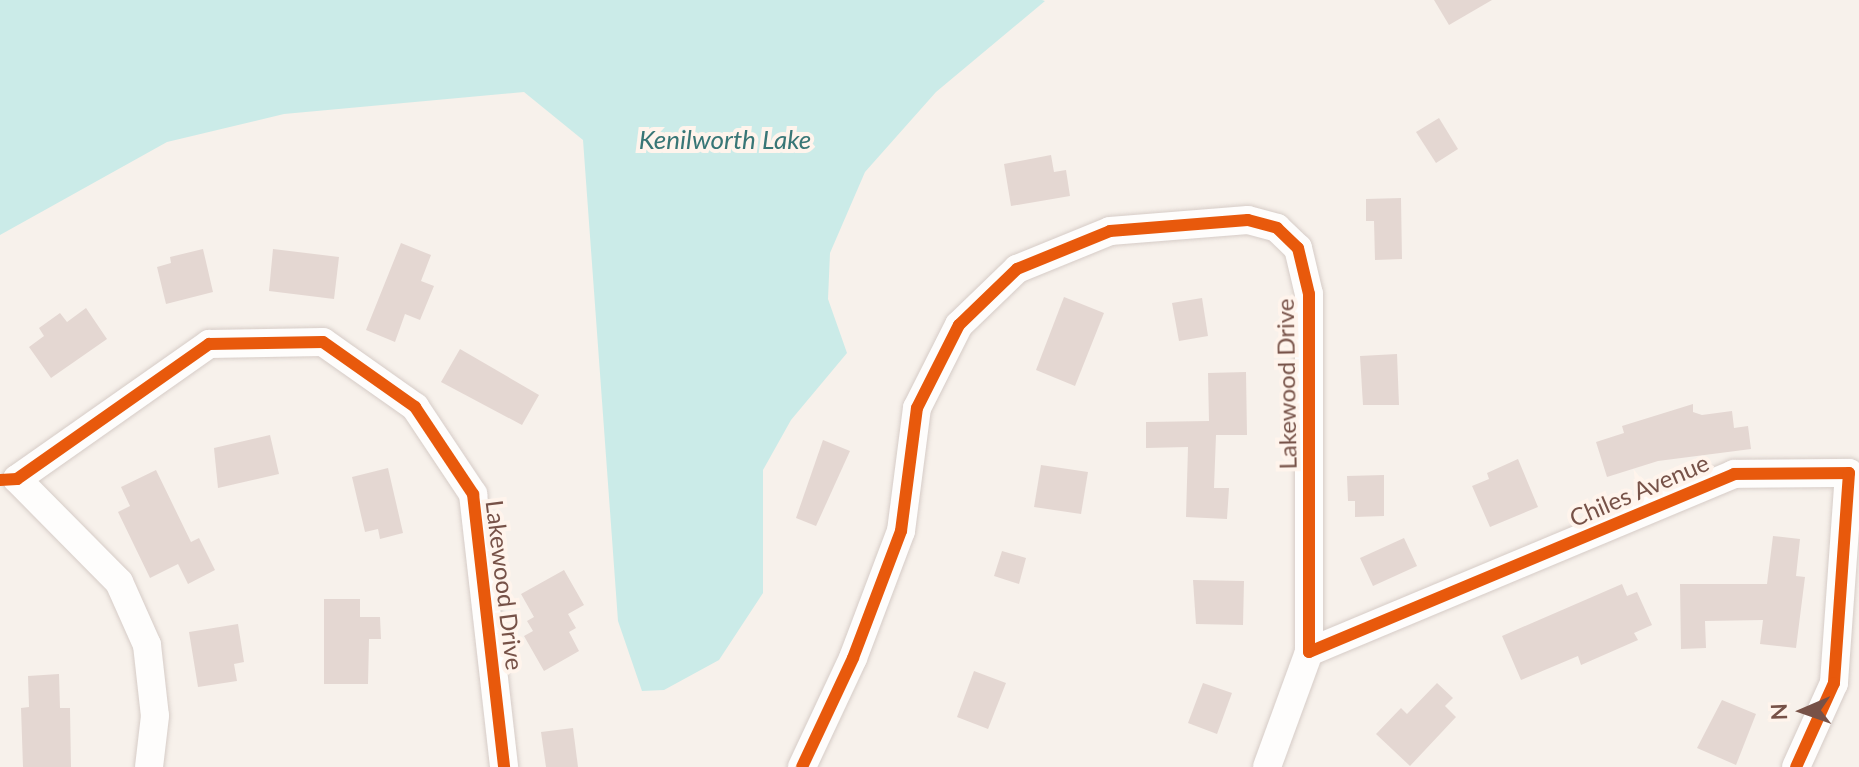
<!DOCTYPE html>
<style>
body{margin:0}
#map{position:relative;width:1859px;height:767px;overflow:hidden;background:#f7f1eb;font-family:Lato,sans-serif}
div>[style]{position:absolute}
.water>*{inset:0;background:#cbebe8}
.building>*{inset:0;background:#e4d7d2}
.roads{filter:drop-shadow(0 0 2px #d6ccc7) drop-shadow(0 0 2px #d6ccc7)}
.street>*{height:28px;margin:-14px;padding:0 14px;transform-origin:14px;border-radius:14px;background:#fefdfc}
.cycleway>*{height:12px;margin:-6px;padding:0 6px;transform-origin:6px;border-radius:6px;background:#e8590c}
span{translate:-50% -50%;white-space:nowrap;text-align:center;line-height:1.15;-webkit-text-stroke:8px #fff4ec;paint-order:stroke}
.street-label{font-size:24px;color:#775248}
.water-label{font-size:26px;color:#387676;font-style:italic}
.north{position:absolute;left:1763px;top:671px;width:80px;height:80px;-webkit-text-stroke:6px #fff4ec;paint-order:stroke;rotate:268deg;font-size:22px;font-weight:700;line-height:32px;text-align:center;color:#775248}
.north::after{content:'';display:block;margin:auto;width:28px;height:36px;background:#775248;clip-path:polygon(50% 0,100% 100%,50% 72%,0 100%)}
</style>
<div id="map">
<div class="water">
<div style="clip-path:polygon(0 0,1042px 0,1045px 1px,936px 92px,865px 172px,830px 253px,828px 299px,847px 353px,791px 420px,763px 470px,763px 593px,719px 660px,664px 690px,642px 691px,618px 621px,583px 140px,524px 92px,284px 114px,167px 142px,0 235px)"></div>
</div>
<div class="building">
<div style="clip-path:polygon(1434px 0,1492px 0,1449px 25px)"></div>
<div style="clip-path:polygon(1439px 118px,1458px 149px,1436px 163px,1416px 132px)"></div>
<div style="clip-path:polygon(1051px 155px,1054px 172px,1066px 170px,1070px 196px,1011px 206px,1004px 164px)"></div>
<div style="clip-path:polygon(1401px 198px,1402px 259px,1375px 260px,1374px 221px,1366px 221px,1366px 199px)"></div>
<div style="clip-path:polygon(401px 243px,431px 255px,421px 281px,434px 286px,420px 320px,405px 314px,395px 342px,366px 330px)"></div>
<div style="clip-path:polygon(203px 249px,213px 292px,166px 304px,157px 267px,171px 263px,170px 257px)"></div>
<div style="clip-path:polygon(273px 249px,339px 257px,334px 299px,269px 291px)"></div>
<div style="clip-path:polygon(1064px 297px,1104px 313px,1075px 386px,1036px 370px)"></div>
<div style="clip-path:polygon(1202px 298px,1208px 336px,1179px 341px,1172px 303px)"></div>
<div style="clip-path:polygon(86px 308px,107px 339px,51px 378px,29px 347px,44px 336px,39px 328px,60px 313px,67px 322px)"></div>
<div style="clip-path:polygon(460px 349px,539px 395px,522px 425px,441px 382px)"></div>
<div style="clip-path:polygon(1397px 354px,1399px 405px,1363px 405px,1360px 356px)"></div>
<div style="clip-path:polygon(1246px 372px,1247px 435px,1216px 435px,1214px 488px,1229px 488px,1227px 519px,1186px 517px,1188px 447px,1146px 448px,1146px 422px,1209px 421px,1208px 373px)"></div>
<div style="clip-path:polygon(1693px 404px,1693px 412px,1702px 415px,1732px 411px,1734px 428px,1748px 426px,1751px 449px,1658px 461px,1607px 477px,1596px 442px,1624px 433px,1622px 426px)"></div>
<div style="clip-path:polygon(270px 435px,279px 474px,218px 488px,214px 448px)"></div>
<div style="clip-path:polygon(823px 440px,850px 451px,816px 526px,796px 518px)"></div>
<div style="clip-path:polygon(1518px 459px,1538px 507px,1490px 527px,1472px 486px,1489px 479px,1487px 473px)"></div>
<div style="clip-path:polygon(1041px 465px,1088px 472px,1081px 514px,1034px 507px)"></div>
<div style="clip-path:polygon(388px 468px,403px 533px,380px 539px,378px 529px,365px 532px,352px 477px)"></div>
<div style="clip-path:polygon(156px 470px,191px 542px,199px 538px,215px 570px,188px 584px,178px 564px,150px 578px,118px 512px,130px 506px,121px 487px)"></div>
<div style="clip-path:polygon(1384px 475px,1384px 516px,1355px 517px,1355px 501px,1348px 501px,1347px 476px)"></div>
<div style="clip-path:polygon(1773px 536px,1800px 539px,1796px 576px,1805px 577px,1796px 648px,1760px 644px,1763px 620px,1705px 621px,1706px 648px,1681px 649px,1680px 584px,1767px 584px)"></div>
<div style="clip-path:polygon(1404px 538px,1417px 566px,1373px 586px,1360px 558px)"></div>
<div style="clip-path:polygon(1002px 551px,1026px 558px,1019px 584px,994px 576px)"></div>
<div style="clip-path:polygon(564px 570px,584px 605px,568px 614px,576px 628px,569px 632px,579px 651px,544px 671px,524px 636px,533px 631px,527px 621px,534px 617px,521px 594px)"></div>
<div style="clip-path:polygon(1193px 580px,1244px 581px,1243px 625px,1196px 624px)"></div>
<div style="clip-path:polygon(1622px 584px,1627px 596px,1637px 592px,1652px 625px,1634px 633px,1638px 640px,1581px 665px,1578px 656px,1521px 680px,1502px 636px)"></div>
<div style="clip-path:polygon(324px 599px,360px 599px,360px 617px,380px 617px,381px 639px,369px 639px,368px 684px,324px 684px)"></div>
<div style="clip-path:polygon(238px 624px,244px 662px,234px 664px,237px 681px,198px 687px,189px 632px)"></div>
<div style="clip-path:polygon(974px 671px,1006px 683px,988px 729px,957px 717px)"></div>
<div style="clip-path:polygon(59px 674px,60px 708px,70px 708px,71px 767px,23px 767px,21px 708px,29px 707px,28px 676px)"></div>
<div style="clip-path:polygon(1203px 683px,1232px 693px,1217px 734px,1188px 723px)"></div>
<div style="clip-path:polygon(1437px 683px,1453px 698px,1445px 706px,1456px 717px,1410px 766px,1376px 734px,1401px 708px,1407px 714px)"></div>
<div style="clip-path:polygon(1722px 700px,1756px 714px,1736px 765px,1697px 748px)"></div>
<div style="clip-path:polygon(573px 728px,578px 767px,546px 767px,541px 732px)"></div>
</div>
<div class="roads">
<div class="street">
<div style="left:17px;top:479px;width:235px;rotate:-35.1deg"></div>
<div style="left:209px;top:344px;width:114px;rotate:-1deg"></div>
<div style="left:323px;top:342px;width:113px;rotate:35.2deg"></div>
<div style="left:415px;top:407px;width:105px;rotate:56.3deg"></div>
<div style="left:473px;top:494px;width:275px;rotate:83.5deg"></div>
<div style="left:17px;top:479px;width:145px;rotate:45.3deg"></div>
<div style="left:119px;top:582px;width:69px;rotate:66deg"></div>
<div style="left:147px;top:645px;width:71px;rotate:83.6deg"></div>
<div style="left:155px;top:716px;width:51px;rotate:96.7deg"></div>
<div style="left:1309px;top:652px;width:461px;rotate:-22.7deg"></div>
<div style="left:1734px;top:474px;width:115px;rotate:-0.5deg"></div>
<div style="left:1849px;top:473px;width:211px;rotate:94.1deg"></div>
<div style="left:1834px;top:683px;width:92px;rotate:114.3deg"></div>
<div style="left:802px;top:767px;width:120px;rotate:-64.9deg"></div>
<div style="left:853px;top:658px;width:136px;rotate:-69.3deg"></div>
<div style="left:901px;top:531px;width:124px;rotate:-82.6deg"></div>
<div style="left:917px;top:408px;width:93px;rotate:-63.2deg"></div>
<div style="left:959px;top:325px;width:81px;rotate:-44deg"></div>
<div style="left:1017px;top:269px;width:100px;rotate:-22.2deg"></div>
<div style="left:1110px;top:231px;width:138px;rotate:-4.6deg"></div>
<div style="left:1248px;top:220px;width:30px;rotate:15deg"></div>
<div style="left:1277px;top:228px;width:29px;rotate:44deg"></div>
<div style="left:1298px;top:248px;width:47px;rotate:76.6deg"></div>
<div style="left:1309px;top:294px;width:358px;rotate:90deg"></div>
<div style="left:1309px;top:652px;width:122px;rotate:110.1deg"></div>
</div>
</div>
<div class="cycleway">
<div style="left:0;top:480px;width:17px;rotate:-3deg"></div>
<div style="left:17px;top:479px;width:235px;rotate:-35.1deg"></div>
<div style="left:209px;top:344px;width:114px;rotate:-1deg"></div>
<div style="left:323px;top:342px;width:113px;rotate:35.2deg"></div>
<div style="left:415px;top:407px;width:105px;rotate:56.3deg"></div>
<div style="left:473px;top:494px;width:275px;rotate:83.5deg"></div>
<div style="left:802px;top:767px;width:120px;rotate:-64.9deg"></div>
<div style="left:853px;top:658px;width:136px;rotate:-69.3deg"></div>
<div style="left:901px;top:531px;width:124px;rotate:-82.6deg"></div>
<div style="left:917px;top:408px;width:93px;rotate:-63.2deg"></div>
<div style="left:959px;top:325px;width:81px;rotate:-44deg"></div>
<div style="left:1017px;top:269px;width:100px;rotate:-22.2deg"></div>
<div style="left:1110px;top:231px;width:138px;rotate:-4.6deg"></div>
<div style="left:1248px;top:220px;width:30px;rotate:15deg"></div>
<div style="left:1277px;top:228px;width:29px;rotate:44deg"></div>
<div style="left:1298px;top:248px;width:47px;rotate:76.6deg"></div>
<div style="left:1309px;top:294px;width:358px;rotate:90deg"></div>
<div style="left:1309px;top:652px;width:461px;rotate:-22.7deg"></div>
<div style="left:1734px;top:474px;width:115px;rotate:-0.5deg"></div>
<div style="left:1849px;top:473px;width:211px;rotate:94.1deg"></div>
<div style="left:1834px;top:683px;width:92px;rotate:114.3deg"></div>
</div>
<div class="street-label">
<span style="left:1286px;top:384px;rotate:-91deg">Lakewood Drive</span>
<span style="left:1639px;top:490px;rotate:-23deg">Chiles Avenue</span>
<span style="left:505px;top:585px;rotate:83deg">Lakewood Drive</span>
</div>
<div class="water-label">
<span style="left:725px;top:140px">Kenilworth Lake</span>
</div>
<div class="north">N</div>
</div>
